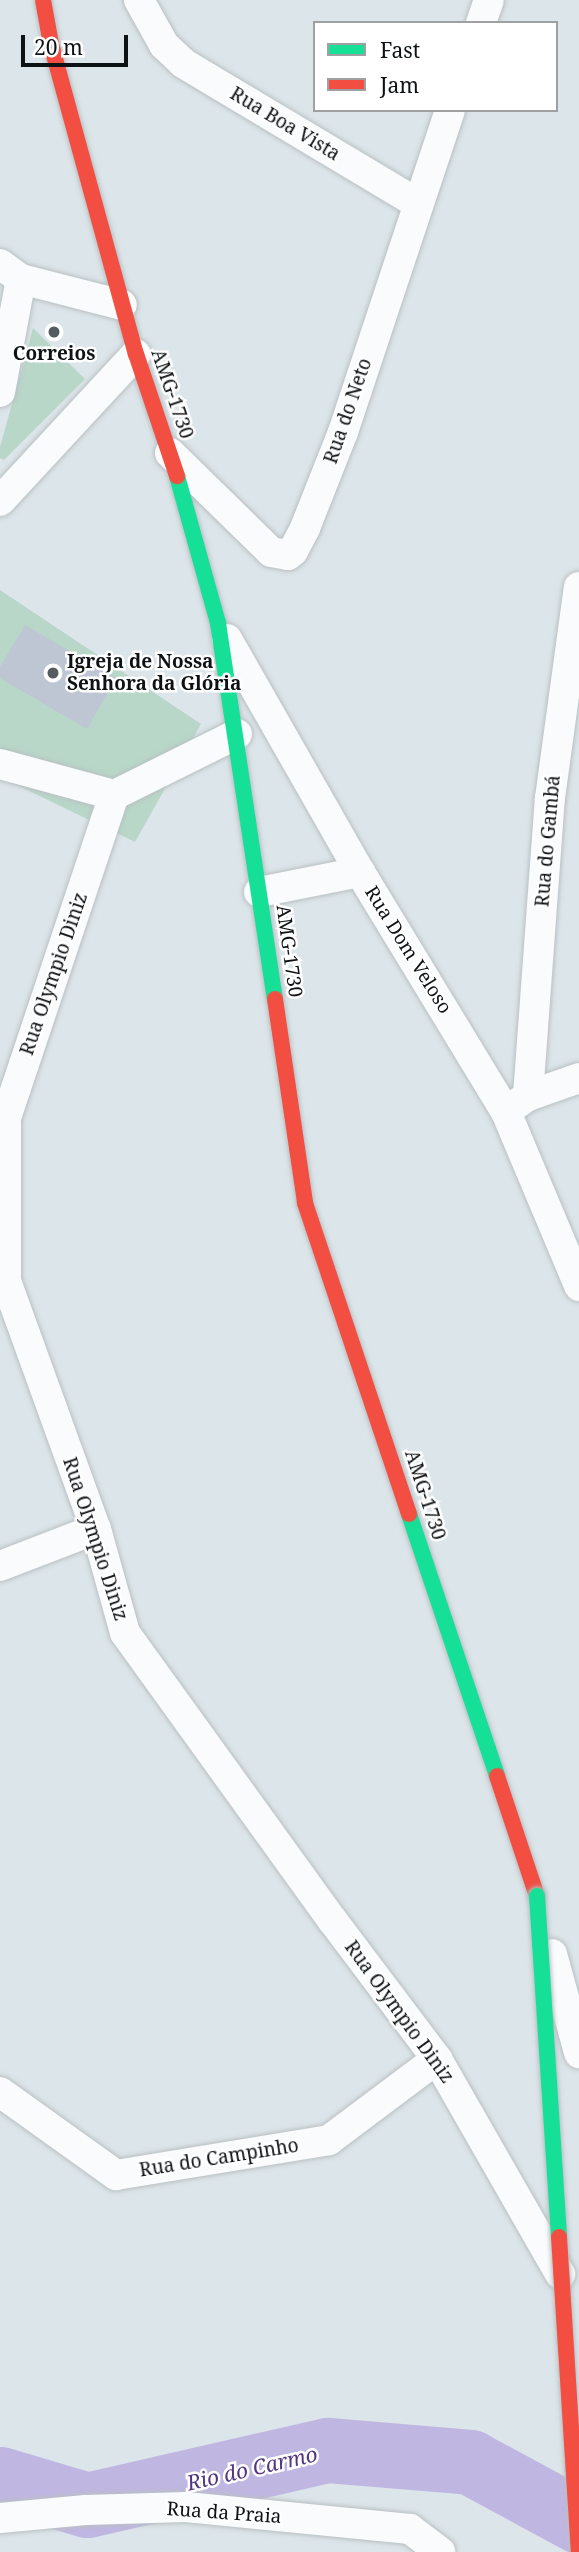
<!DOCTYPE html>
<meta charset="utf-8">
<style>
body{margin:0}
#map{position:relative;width:579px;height:2552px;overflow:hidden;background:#dce5e9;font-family:"Noto Serif",serif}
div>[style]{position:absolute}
.green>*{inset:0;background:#b8d7c8}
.river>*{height:65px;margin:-32.5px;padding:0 32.5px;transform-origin:32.5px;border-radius:32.5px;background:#c0b6e2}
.building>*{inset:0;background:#bdc6d2}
.roads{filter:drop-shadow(0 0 2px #b9c0c3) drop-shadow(0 0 2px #b9c0c3)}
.street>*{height:30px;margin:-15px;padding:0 15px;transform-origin:15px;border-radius:15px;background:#fafbfc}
.fast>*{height:16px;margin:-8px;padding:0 8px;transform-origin:8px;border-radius:8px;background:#16e098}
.jam>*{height:16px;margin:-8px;padding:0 8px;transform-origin:8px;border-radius:8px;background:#f24e42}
.bridges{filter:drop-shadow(0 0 2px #b9c0c3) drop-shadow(0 0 2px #b9c0c3)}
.fast-bridge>*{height:16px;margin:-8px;padding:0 8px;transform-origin:8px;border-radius:8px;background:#16e098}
.jam-bridge>*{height:16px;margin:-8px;padding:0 8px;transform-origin:8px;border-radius:8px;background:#f24e42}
.dots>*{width:19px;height:19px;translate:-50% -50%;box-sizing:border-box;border:4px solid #fff;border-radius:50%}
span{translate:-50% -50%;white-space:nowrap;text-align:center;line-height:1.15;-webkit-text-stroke:5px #fff;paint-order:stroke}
.street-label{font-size:19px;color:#0d1215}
.poi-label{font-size:19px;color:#0d1215;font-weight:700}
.left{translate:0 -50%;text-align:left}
.water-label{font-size:21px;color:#523780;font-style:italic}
.legend{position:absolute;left:313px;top:21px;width:245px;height:91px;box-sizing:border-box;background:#fff;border:2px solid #9ea0a1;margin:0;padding:9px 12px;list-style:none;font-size:21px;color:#0d1215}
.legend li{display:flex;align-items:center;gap:14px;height:35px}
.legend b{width:35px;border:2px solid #9ea0a1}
.scale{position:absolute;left:21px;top:35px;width:107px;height:32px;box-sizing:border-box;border:4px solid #0d1215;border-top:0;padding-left:9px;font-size:21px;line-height:24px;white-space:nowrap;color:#0d1215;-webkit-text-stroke:5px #fff;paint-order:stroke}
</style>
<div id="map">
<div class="green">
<div style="clip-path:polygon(33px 328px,85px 379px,4px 460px,0 458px,0 447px)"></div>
<div style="clip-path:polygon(0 590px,201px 724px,135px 842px,0 777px)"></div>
</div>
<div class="river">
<div style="left:0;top:2479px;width:91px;rotate:16.6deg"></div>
<div style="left:87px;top:2505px;width:247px;rotate:-12.9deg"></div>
<div style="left:328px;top:2450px;width:143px;rotate:4.8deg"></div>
<div style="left:470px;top:2462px;width:124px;rotate:28.4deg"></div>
</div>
<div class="building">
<div style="clip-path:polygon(25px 625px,116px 678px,87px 729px,0 678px,0 667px)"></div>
</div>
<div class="roads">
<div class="street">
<div style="left:139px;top:0;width:51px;rotate:60.9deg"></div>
<div style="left:164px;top:45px;width:26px;rotate:43deg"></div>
<div style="left:183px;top:63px;width:273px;rotate:30.9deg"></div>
<div style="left:481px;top:23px;width:24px;rotate:-71deg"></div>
<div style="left:0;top:264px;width:26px;rotate:36deg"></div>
<div style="left:21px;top:279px;width:104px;rotate:14.4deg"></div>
<div style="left:0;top:392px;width:115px;rotate:-79.5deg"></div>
<div style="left:170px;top:453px;width:141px;rotate:44.4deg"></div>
<div style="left:271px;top:552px;width:17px;rotate:10deg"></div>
<div style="left:288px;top:555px;width:6px;rotate:-39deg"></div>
<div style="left:293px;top:551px;width:26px;rotate:-62deg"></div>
<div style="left:305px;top:528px;width:103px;rotate:-68.4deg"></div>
<div style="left:343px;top:432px;width:339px;rotate:-71.6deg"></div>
<div style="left:0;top:501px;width:200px;rotate:-47.2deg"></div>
<div style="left:227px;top:639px;width:268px;rotate:60.3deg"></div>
<div style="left:360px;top:872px;width:281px;rotate:58.7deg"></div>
<div style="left:506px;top:1112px;width:189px;rotate:67.2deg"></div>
<div style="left:237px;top:734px;width:137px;rotate:153.6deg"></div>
<div style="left:114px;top:795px;width:340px;rotate:108.5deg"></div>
<div style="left:6px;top:1117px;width:164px;rotate:90deg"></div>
<div style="left:6px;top:1281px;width:264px;rotate:70.1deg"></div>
<div style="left:96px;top:1529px;width:108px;rotate:74.4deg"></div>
<div style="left:125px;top:1633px;width:355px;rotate:54.2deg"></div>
<div style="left:333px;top:1921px;width:173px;rotate:53deg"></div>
<div style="left:437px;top:2059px;width:248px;rotate:60.2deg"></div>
<div style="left:0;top:764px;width:118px;rotate:15.2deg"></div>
<div style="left:259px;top:892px;width:103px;rotate:-11.2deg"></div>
<div style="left:528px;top:1096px;width:299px;rotate:-85.8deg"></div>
<div style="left:550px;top:798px;width:213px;rotate:-82.2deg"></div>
<div style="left:515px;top:1105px;width:16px;rotate:-35deg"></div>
<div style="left:528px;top:1096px;width:54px;rotate:-19.4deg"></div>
<div style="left:0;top:1566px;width:103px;rotate:-21.1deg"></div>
<div style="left:552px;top:1954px;width:103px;rotate:74.7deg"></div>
<div style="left:0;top:2092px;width:143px;rotate:35.6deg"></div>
<div style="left:116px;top:2175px;width:216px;rotate:-9.3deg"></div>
<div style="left:329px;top:2140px;width:135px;rotate:-36.9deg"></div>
<div style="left:0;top:2518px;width:86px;rotate:-5.3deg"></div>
<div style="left:86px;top:2510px;width:100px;rotate:-1.7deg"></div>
<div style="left:186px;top:2507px;width:225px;rotate:5.6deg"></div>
<div style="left:410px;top:2529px;width:38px;rotate:37deg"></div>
</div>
<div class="fast">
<div style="left:177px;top:476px;width:153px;rotate:74.4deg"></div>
<div style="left:218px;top:623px;width:380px;rotate:81.4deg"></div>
<div style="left:409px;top:1514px;width:276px;rotate:71.4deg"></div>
</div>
<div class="jam">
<div style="left:43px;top:0;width:45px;rotate:79.7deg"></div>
<div style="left:51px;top:44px;width:321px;rotate:74.7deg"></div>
<div style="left:136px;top:354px;width:129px;rotate:71.4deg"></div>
<div style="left:275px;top:999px;width:206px;rotate:81.6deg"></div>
<div style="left:305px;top:1203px;width:328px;rotate:71.5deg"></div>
<div style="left:497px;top:1776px;width:126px;rotate:71.6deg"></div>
</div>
</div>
<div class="bridges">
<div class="fast-bridge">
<div style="left:537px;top:1896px;width:342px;rotate:86.3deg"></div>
</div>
<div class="jam-bridge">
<div style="left:559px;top:2237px;width:315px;rotate:86.4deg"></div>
</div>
</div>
<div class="dots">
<div style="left:54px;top:332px;background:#555c5f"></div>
<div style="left:53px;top:673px;background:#555c5f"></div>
</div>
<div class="street-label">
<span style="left:285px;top:124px;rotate:31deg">Rua Boa Vista</span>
<span style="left:172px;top:394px;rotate:71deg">AMG-1730</span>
<span style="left:348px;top:411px;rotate:-71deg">Rua do Neto</span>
<span style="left:548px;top:841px;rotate:-85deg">Rua do Gambá</span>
<span style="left:408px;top:950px;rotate:58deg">Rua Dom Veloso</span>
<span style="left:289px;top:951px;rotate:82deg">AMG-1730</span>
<span style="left:54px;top:974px;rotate:-71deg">Rua Olympio Diniz</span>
<span style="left:425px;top:1495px;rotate:72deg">AMG-1730</span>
<span style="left:95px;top:1539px;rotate:72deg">Rua Olympio Diniz</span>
<span style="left:399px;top:2012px;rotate:54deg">Rua Olympio Diniz</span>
<span style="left:219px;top:2158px;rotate:-9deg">Rua do Campinho</span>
<span style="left:224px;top:2513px;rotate:4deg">Rua da Praia</span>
</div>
<div class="poi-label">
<span style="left:54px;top:354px">Correios</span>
<span class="left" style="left:67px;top:673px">Igreja de Nossa<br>Senhora da Glória</span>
</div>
<div class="water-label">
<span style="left:252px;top:2468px;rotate:-13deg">Rio do Carmo</span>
</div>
<ul class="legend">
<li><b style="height:9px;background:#16e098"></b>Fast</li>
<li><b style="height:9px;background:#f24e42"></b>Jam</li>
</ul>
<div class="scale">20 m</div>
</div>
